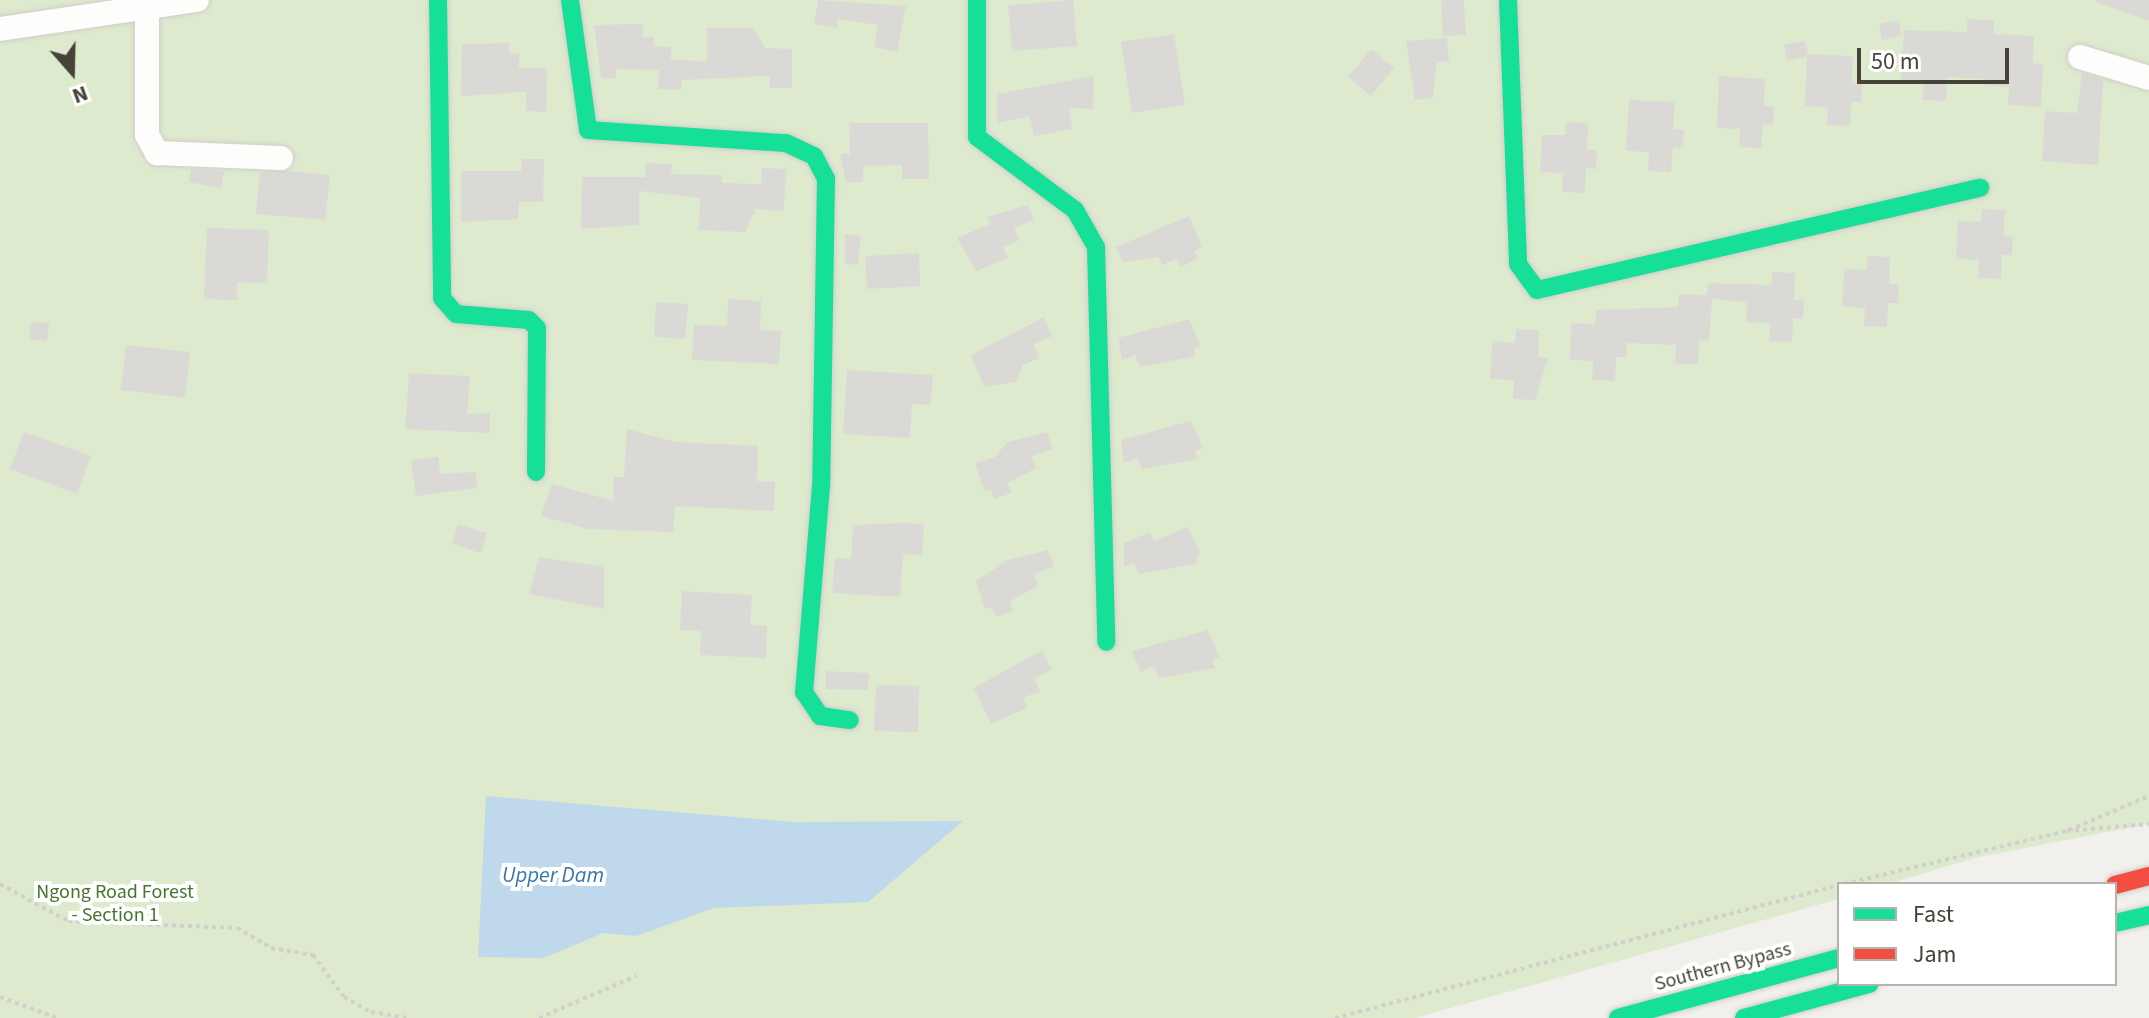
<!DOCTYPE html>
<style>
body{margin:0}
#map{position:relative;width:2149px;height:1018px;overflow:hidden;background:#f2f0ec;font-family:"Source Sans 3",sans-serif}
div>[style]{position:absolute}
.green>*{inset:0;background:#deeace}
.water>*{inset:0;background:#c0d8ec}
.building>*{inset:0;background:#dbd9d5}
.path>*{height:4px;margin-top:-2px;transform-origin:0;background:repeating-linear-gradient(90deg,#d2d0cb 0 4px,transparent 0 8px)}
.roads{filter:drop-shadow(0 0 2px #d0cec9) drop-shadow(0 0 2px #d0cec9)}
.street>*{height:24px;margin:-12px;padding:0 12px;transform-origin:12px;border-radius:12px;background:#fdfdfc}
.fast>*{height:18px;margin:-9px;padding:0 9px;transform-origin:9px;border-radius:9px;background:#16e098}
.jam>*{height:18px;margin:-9px;padding:0 9px;transform-origin:9px;border-radius:9px;background:#f24e42}
span{translate:-50% -50%;white-space:nowrap;text-align:center;line-height:1.15;-webkit-text-stroke:8px #fff;paint-order:stroke}
.park-label{font-size:20px;color:#46762e}
.street-label{font-size:20px;color:#474238}
.water-label{font-size:22px;color:#3775ad;font-style:italic}
.legend{position:absolute;left:1837px;top:882px;width:280px;height:104px;box-sizing:border-box;background:#fff;border:2px solid #b5b3af;margin:0;padding:10px 14px;list-style:none;font-size:24px;color:#474238}
.legend li{display:flex;align-items:center;gap:16px;height:40px}
.legend b{width:40px;border:2px solid #b5b3af}
.north{position:absolute;left:32px;top:32px;width:80px;height:80px;-webkit-text-stroke:6px #fff;paint-order:stroke;rotate:160deg;font-size:22px;font-weight:700;line-height:32px;text-align:center;color:#474238}
.north::after{content:'';display:block;margin:auto;width:28px;height:36px;background:#474238;clip-path:polygon(50% 0,100% 100%,50% 72%,0 100%)}
.scale{position:absolute;left:1857px;top:48px;width:152px;height:36px;box-sizing:border-box;border:4px solid #474238;border-top:0;padding-left:10px;font-size:24px;line-height:28px;white-space:nowrap;color:#474238;-webkit-text-stroke:6px #fff;paint-order:stroke}
</style>
<div id="map">
<div class="green">
<div style="clip-path:polygon(0 0,2149px 0,2149px 824px,1975px 858px,1888px 884px,1839px 884px,1839px 899px,1415px 1018px,0 1018px)"></div>
</div>
<div class="water">
<div style="clip-path:polygon(486px 796px,794px 822px,963px 821px,868px 902px,714px 908px,636px 936px,603px 933px,544px 958px,478px 957px)"></div>
</div>
<div class="building">
<div style="clip-path:polygon(818px 0,906px 6px,897px 52px,874px 47px,878px 25px,838px 19px,837px 28px,814px 24px)"></div>
<div style="clip-path:polygon(1073px 0,1077px 46px,1012px 51px,1008px 5px)"></div>
<div style="clip-path:polygon(1441px 0,1464px 0,1466px 35px,1443px 36px)"></div>
<div style="clip-path:polygon(2096px 0,2149px 0,2149px 21px,2096px 2px)"></div>
<div style="clip-path:polygon(1967px 19px,1994px 20px,1994px 34px,2034px 36px,2033px 63px,2043px 64px,2041px 107px,2008px 105px,2009px 87px,1986px 85px,1986px 79px,1947px 77px,1946px 101px,1923px 100px,1924px 81px,1901px 80px,1904px 30px,1967px 32px)"></div>
<div style="clip-path:polygon(1899px 20px,1901px 36px,1882px 40px,1879px 24px)"></div>
<div style="clip-path:polygon(643px 24px,643px 37px,654px 37px,654px 46px,671px 47px,671px 60px,707px 61px,707px 28px,754px 28px,765px 48px,792px 49px,792px 88px,770px 88px,770px 76px,682px 80px,681px 90px,658px 89px,659px 70px,616px 69px,616px 78px,601px 78px,594px 25px)"></div>
<div style="clip-path:polygon(1174px 34px,1185px 105px,1132px 113px,1121px 42px)"></div>
<div style="clip-path:polygon(1447px 38px,1449px 61px,1437px 62px,1433px 98px,1415px 100px,1406px 41px)"></div>
<div style="clip-path:polygon(1805px 41px,1808px 54px,1853px 56px,1852px 83px,1862px 84px,1861px 102px,1851px 102px,1850px 126px,1827px 125px,1828px 107px,1805px 106px,1807px 56px,1787px 61px,1784px 45px)"></div>
<div style="clip-path:polygon(509px 43px,509px 53px,519px 53px,519px 68px,547px 68px,546px 112px,526px 111px,526px 92px,461px 96px,462px 44px)"></div>
<div style="clip-path:polygon(1371px 49px,1394px 68px,1371px 96px,1348px 77px)"></div>
<div style="clip-path:polygon(2082px 73px,2103px 80px,2098px 165px,2042px 161px,2045px 111px,2077px 113px)"></div>
<div style="clip-path:polygon(1094px 76px,1093px 109px,1069px 108px,1072px 129px,1034px 136px,1030px 116px,997px 123px,997px 94px)"></div>
<div style="clip-path:polygon(1719px 76px,1765px 79px,1764px 106px,1774px 106px,1773px 125px,1763px 124px,1761px 148px,1739px 147px,1740px 129px,1717px 128px)"></div>
<div style="clip-path:polygon(1629px 100px,1675px 102px,1673px 129px,1684px 130px,1683px 148px,1673px 147px,1671px 172px,1648px 171px,1649px 152px,1626px 151px)"></div>
<div style="clip-path:polygon(1566px 122px,1588px 123px,1587px 150px,1597px 150px,1596px 169px,1586px 168px,1585px 193px,1562px 192px,1563px 173px,1540px 172px,1542px 135px,1565px 135px)"></div>
<div style="clip-path:polygon(849px 123px,928px 123px,929px 179px,902px 179px,902px 165px,863px 166px,863px 182px,846px 182px,840px 154px,850px 154px)"></div>
<div style="clip-path:polygon(522px 159px,544px 159px,543px 202px,519px 202px,518px 219px,461px 222px,461px 171px,521px 171px)"></div>
<div style="clip-path:polygon(646px 163px,672px 164px,671px 174px,722px 175px,722px 183px,761px 184px,762px 168px,787px 169px,783px 211px,756px 209px,745px 232px,699px 230px,700px 198px,639px 191px,639px 225px,581px 229px,582px 177px,645px 177px)"></div>
<div style="clip-path:polygon(191px 169px,224px 171px,221px 188px,189px 182px)"></div>
<div style="clip-path:polygon(288px 171px,330px 175px,325px 220px,256px 214px,260px 172px)"></div>
<div style="clip-path:polygon(1028px 205px,1034px 220px,1014px 228px,1019px 240px,1003px 247px,1008px 258px,976px 271px,957px 238px,990px 224px,987px 217px)"></div>
<div style="clip-path:polygon(1982px 209px,2005px 210px,2003px 236px,2013px 237px,2012px 255px,2002px 255px,2001px 279px,1978px 278px,1979px 260px,1956px 259px,1958px 221px,1981px 222px)"></div>
<div style="clip-path:polygon(1189px 216px,1202px 247px,1194px 251px,1198px 259px,1180px 267px,1177px 259px,1162px 265px,1158px 257px,1123px 262px,1116px 247px)"></div>
<div style="clip-path:polygon(207px 228px,269px 230px,267px 283px,237px 282px,237px 300px,204px 299px)"></div>
<div style="clip-path:polygon(845px 234px,861px 236px,858px 265px,845px 264px)"></div>
<div style="clip-path:polygon(919px 253px,920px 286px,867px 289px,865px 256px)"></div>
<div style="clip-path:polygon(1867px 256px,1890px 257px,1889px 284px,1899px 285px,1898px 303px,1888px 303px,1887px 327px,1864px 326px,1865px 308px,1842px 306px,1844px 269px,1867px 270px)"></div>
<div style="clip-path:polygon(1772px 272px,1795px 273px,1794px 300px,1804px 300px,1803px 319px,1793px 318px,1792px 342px,1769px 341px,1770px 323px,1746px 322px,1747px 302px,1712px 299px,1709px 341px,1699px 340px,1698px 365px,1675px 363px,1676px 345px,1627px 343px,1626px 357px,1616px 357px,1615px 381px,1592px 380px,1593px 361px,1570px 360px,1571px 323px,1595px 324px,1596px 310px,1678px 307px,1679px 294px,1707px 295px,1708px 283px,1772px 285px)"></div>
<div style="clip-path:polygon(728px 299px,761px 301px,760px 330px,781px 331px,779px 364px,692px 360px,694px 325px,727px 326px)"></div>
<div style="clip-path:polygon(656px 302px,688px 304px,685px 339px,654px 337px)"></div>
<div style="clip-path:polygon(1044px 317px,1052px 336px,1034px 344px,1039px 358px,1023px 365px,1016px 382px,984px 387px,971px 355px)"></div>
<div style="clip-path:polygon(1189px 319px,1201px 346px,1193px 349px,1196px 356px,1140px 367px,1135px 355px,1122px 360px,1118px 338px)"></div>
<div style="clip-path:polygon(31px 322px,49px 323px,47px 341px,29px 339px)"></div>
<div style="clip-path:polygon(1516px 329px,1539px 330px,1538px 357px,1548px 358px,1535px 400px,1513px 399px,1514px 380px,1490px 379px,1492px 341px,1515px 343px)"></div>
<div style="clip-path:polygon(126px 345px,190px 352px,185px 398px,121px 390px)"></div>
<div style="clip-path:polygon(847px 370px,933px 375px,930px 405px,912px 404px,910px 438px,843px 434px)"></div>
<div style="clip-path:polygon(409px 373px,470px 376px,467px 414px,490px 413px,490px 433px,405px 429px)"></div>
<div style="clip-path:polygon(1191px 421px,1203px 448px,1195px 451px,1198px 459px,1142px 469px,1137px 458px,1124px 463px,1121px 440px)"></div>
<div style="clip-path:polygon(627px 429px,676px 442px,758px 446px,757px 481px,775px 482px,774px 511px,675px 506px,673px 532px,588px 529px,541px 516px,552px 484px,613px 501px,614px 477px,624px 477px)"></div>
<div style="clip-path:polygon(24px 432px,91px 456px,77px 494px,10px 469px)"></div>
<div style="clip-path:polygon(1047px 432px,1052px 449px,1032px 456px,1036px 468px,1008px 483px,1011px 493px,994px 499px,991px 489px,984px 491px,975px 463px,995px 457px,1007px 442px)"></div>
<div style="clip-path:polygon(438px 457px,440px 474px,476px 472px,477px 488px,416px 496px,411px 460px)"></div>
<div style="clip-path:polygon(902px 523px,924px 524px,922px 555px,903px 554px,900px 597px,832px 593px,835px 558px,851px 559px,853px 525px)"></div>
<div style="clip-path:polygon(458px 524px,487px 533px,481px 553px,452px 544px)"></div>
<div style="clip-path:polygon(1188px 527px,1200px 553px,1195px 564px,1139px 574px,1134px 563px,1124px 567px,1124px 543px,1150px 532px,1154px 541px)"></div>
<div style="clip-path:polygon(1048px 550px,1054px 567px,1034px 574px,1038px 586px,1010px 601px,1013px 611px,996px 617px,992px 607px,985px 609px,976px 581px,1008px 560px)"></div>
<div style="clip-path:polygon(539px 557px,604px 567px,604px 609px,529px 594px)"></div>
<div style="clip-path:polygon(682px 591px,752px 595px,750px 625px,767px 626px,766px 658px,700px 655px,701px 631px,680px 630px)"></div>
<div style="clip-path:polygon(1208px 630px,1219px 657px,1212px 660px,1215px 668px,1159px 678px,1154px 666px,1141px 672px,1132px 651px)"></div>
<div style="clip-path:polygon(1042px 650px,1052px 670px,1034px 678px,1040px 691px,1023px 698px,1027px 708px,991px 724px,974px 688px)"></div>
<div style="clip-path:polygon(826px 671px,869px 673px,868px 690px,826px 689px)"></div>
<div style="clip-path:polygon(876px 685px,919px 686px,918px 732px,874px 731px)"></div>
</div>
<div class="path">
<div style="left:2069px;top:830px;width:87px;rotate:-23deg"></div>
<div style="left:0;top:884px;width:77px;rotate:28.6deg"></div>
<div style="left:68px;top:921px;width:169px;rotate:2.4deg"></div>
<div style="left:237px;top:928px;width:39px;rotate:30deg"></div>
<div style="left:271px;top:948px;width:43px;rotate:9.5deg"></div>
<div style="left:313px;top:955px;width:52px;rotate:53.6deg"></div>
<div style="left:344px;top:997px;width:31px;rotate:29deg"></div>
<div style="left:371px;top:1012px;width:36px;rotate:9deg"></div>
<div style="left:1844px;top:884px;width:229px;rotate:-13.4deg"></div>
<div style="left:2067px;top:831px;width:82px;rotate:-4.9deg"></div>
<div style="left:0;top:997px;width:61px;rotate:20.2deg"></div>
<div style="left:539px;top:1018px;width:106px;rotate:-23.4deg"></div>
<div style="left:1335px;top:1018px;width:521px;rotate:-14.78deg"></div>
</div>
<div class="roads">
<div class="street">
<div style="left:147px;top:8px;width:127px;rotate:90deg"></div>
<div style="left:147px;top:135px;width:21px;rotate:61deg"></div>
<div style="left:157px;top:153px;width:124px;rotate:2.3deg"></div>
<div style="left:0;top:29px;width:199px;rotate:-8.4deg"></div>
<div style="left:2080px;top:57px;width:72px;rotate:16.9deg"></div>
</div>
<div class="fast">
<div style="left:438px;top:0;width:298px;rotate:89.2deg"></div>
<div style="left:442px;top:298px;width:21px;rotate:49deg"></div>
<div style="left:456px;top:314px;width:73px;rotate:4.7deg"></div>
<div style="left:529px;top:320px;width:11px;rotate:45deg"></div>
<div style="left:537px;top:328px;width:144px;rotate:90.4deg"></div>
<div style="left:570px;top:0;width:131px;rotate:82.1deg"></div>
<div style="left:588px;top:130px;width:198px;rotate:3.8deg"></div>
<div style="left:786px;top:143px;width:31px;rotate:25deg"></div>
<div style="left:814px;top:156px;width:26px;rotate:62deg"></div>
<div style="left:826px;top:179px;width:307px;rotate:90.9deg"></div>
<div style="left:821px;top:486px;width:207px;rotate:94.7deg"></div>
<div style="left:804px;top:692px;width:29px;rotate:56deg"></div>
<div style="left:820px;top:716px;width:30px;rotate:8deg"></div>
<div style="left:977px;top:0;width:137px;rotate:90deg"></div>
<div style="left:977px;top:137px;width:122px;rotate:36.7deg"></div>
<div style="left:1075px;top:210px;width:43px;rotate:60.4deg"></div>
<div style="left:1096px;top:247px;width:395px;rotate:88.5deg"></div>
<div style="left:1508px;top:0;width:264px;rotate:87.8deg"></div>
<div style="left:1518px;top:264px;width:32px;rotate:54deg"></div>
<div style="left:1537px;top:290px;width:455px;rotate:-13deg"></div>
<div style="left:2115px;top:923px;width:35px;rotate:-13deg"></div>
<div style="left:1618px;top:1018px;width:229px;rotate:-15.2deg"></div>
<div style="left:1744px;top:1018px;width:130px;rotate:-15.2deg"></div>
</div>
<div class="jam">
<div style="left:2115px;top:885px;width:35px;rotate:-15deg"></div>
</div>
</div>
<div class="park-label">
<span style="left:115px;top:904px">Ngong Road Forest<br>- Section 1</span>
</div>
<div class="street-label">
<span style="left:1723px;top:967px;rotate:-15deg">Southern Bypass</span>
</div>
<div class="water-label">
<span style="left:553px;top:876px">Upper Dam</span>
</div>
<ul class="legend">
<li><b style="height:10px;background:#16e098"></b>Fast</li>
<li><b style="height:10px;background:#f24e42"></b>Jam</li>
</ul>
<div class="north">N</div>
<div class="scale">50 m</div>
</div>
